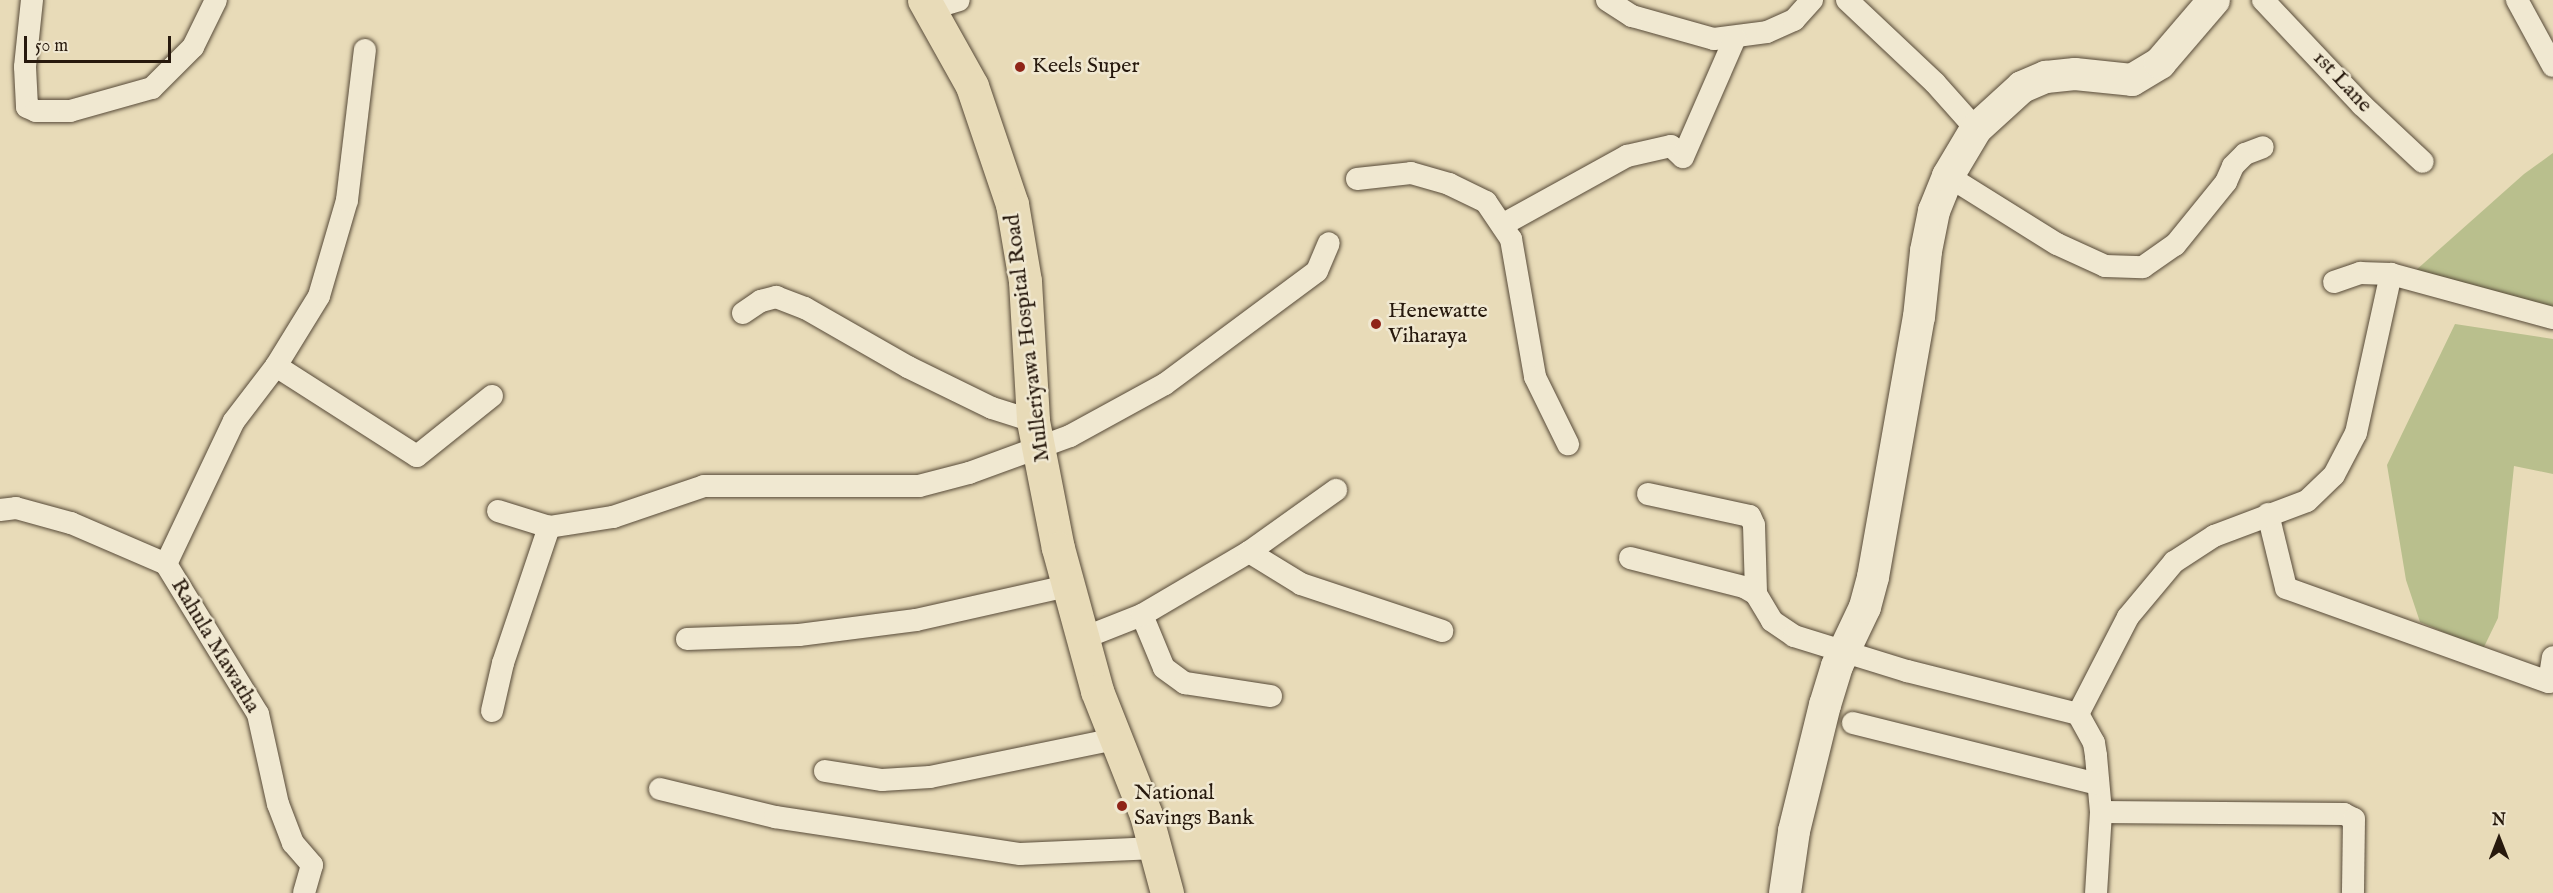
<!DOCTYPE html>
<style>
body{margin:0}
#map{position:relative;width:2553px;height:893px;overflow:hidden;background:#e8dbb8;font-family:"IM FELL English",serif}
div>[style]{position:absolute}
.green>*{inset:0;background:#b9bf8d}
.roads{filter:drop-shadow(0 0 2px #574a38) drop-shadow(0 0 2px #574a38)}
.street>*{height:22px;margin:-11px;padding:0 11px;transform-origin:11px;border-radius:11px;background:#f0e8d1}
.secondary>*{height:32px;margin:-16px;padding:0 16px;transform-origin:16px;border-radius:16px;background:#f0e8d1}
.primary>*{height:33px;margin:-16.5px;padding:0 16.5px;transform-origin:16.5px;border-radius:16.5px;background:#e8dbb8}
.dots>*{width:16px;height:16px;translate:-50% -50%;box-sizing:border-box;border:3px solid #f0e8d1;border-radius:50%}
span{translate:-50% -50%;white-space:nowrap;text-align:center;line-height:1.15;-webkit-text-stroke:5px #f0e8d1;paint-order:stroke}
.poi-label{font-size:22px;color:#27190d}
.left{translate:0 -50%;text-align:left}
.street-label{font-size:22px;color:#27190d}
.north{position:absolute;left:2469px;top:809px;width:60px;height:60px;-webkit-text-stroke:4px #f0e8d1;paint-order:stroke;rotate:0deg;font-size:16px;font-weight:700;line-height:24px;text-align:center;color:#27190d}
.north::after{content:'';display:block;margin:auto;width:21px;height:27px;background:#27190d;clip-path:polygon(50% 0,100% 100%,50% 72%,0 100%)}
.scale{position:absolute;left:24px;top:36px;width:147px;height:27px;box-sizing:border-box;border:3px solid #27190d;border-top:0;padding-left:8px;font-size:18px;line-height:21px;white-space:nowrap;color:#27190d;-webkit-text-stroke:4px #f0e8d1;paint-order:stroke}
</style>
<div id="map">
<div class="green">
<div style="clip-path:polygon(2553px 153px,2553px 321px,2406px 279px,2524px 174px)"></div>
<div style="clip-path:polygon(2455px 324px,2553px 339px,2553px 474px,2514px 466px,2498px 618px,2483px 649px,2420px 622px,2406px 580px,2387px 465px)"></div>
</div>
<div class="roads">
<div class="street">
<div style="left:32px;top:0;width:67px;rotate:96deg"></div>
<div style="left:25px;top:67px;width:40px;rotate:87.1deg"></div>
<div style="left:27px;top:107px;width:10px;rotate:24deg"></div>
<div style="left:36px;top:111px;width:34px"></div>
<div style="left:70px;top:111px;width:85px;rotate:-15.7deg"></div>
<div style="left:152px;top:88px;width:58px;rotate:-45deg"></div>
<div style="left:193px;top:47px;width:52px;rotate:-63.9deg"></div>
<div style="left:1607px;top:0;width:30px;rotate:33deg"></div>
<div style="left:1632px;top:16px;width:85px;rotate:15.7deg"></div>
<div style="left:1714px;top:39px;width:53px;rotate:-7.5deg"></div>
<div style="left:1767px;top:32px;width:30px;rotate:-24deg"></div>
<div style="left:1794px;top:20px;width:27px;rotate:-48deg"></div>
<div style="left:1847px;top:0;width:121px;rotate:43.3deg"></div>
<div style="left:1935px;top:83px;width:62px;rotate:48.3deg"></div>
<div style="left:2263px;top:0;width:144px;rotate:46.7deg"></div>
<div style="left:2362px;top:105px;width:83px;rotate:43.1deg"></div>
<div style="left:2517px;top:0;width:75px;rotate:61.4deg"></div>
<div style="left:930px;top:9px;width:30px;rotate:-17deg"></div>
<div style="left:1948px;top:176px;width:128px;rotate:32deg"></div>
<div style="left:2057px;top:244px;width:53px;rotate:24.6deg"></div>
<div style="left:2105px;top:266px;width:38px;rotate:2deg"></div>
<div style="left:2143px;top:267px;width:39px;rotate:-35deg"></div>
<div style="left:2175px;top:245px;width:81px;rotate:-51deg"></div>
<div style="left:2226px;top:182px;width:17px;rotate:-66deg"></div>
<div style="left:2233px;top:166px;width:17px;rotate:-45deg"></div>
<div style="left:2245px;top:154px;width:19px;rotate:-21deg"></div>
<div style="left:1357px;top:179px;width:54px;rotate:-6.3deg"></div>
<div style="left:1411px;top:173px;width:40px;rotate:16deg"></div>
<div style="left:1449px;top:184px;width:41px;rotate:25.9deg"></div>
<div style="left:1486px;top:202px;width:45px;rotate:56deg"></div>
<div style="left:1511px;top:239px;width:140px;rotate:80.1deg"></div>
<div style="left:1535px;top:377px;width:75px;rotate:63.8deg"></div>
<div style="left:1502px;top:225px;width:143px;rotate:-28.9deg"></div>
<div style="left:1627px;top:156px;width:45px;rotate:-12.8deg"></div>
<div style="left:1671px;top:146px;width:16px;rotate:43deg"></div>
<div style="left:1683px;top:157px;width:130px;rotate:-66.4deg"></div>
<div style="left:2334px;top:282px;width:28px;rotate:-19deg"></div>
<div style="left:2360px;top:273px;width:31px;rotate:2deg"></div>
<div style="left:2391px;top:274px;width:168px;rotate:15.2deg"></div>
<div style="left:743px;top:313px;width:22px;rotate:-34deg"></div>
<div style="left:761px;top:301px;width:16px;rotate:-15deg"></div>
<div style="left:776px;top:297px;width:31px;rotate:21deg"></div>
<div style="left:805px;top:308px;width:119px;rotate:29.8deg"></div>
<div style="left:908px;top:367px;width:93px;rotate:26deg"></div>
<div style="left:992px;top:408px;width:43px;rotate:17.6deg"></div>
<div style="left:276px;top:366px;width:167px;rotate:32.6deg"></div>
<div style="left:417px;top:456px;width:96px;rotate:-38.7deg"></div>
<div style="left:1648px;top:494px;width:104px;rotate:12.2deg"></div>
<div style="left:1750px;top:516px;width:10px;rotate:66deg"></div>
<div style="left:1754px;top:525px;width:69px;rotate:88.3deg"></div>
<div style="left:1756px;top:594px;width:31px;rotate:59deg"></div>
<div style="left:1772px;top:621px;width:27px;rotate:34deg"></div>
<div style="left:1794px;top:636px;width:118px;rotate:17.2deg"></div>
<div style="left:1907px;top:671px;width:176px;rotate:14.1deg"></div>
<div style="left:2078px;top:714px;width:33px;rotate:61deg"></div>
<div style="left:2094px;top:743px;width:13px;rotate:81deg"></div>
<div style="left:2096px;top:756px;width:56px;rotate:84.9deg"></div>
<div style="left:2101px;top:812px;width:81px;rotate:93.5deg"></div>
<div style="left:0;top:510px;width:16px;rotate:-7deg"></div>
<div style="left:16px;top:508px;width:57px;rotate:15.3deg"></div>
<div style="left:71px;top:523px;width:103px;rotate:23.3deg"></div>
<div style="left:166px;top:564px;width:176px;rotate:58.5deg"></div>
<div style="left:258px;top:714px;width:92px;rotate:77.5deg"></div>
<div style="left:278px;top:804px;width:42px;rotate:69deg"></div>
<div style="left:293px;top:843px;width:29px;rotate:49deg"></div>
<div style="left:312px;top:865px;width:29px;rotate:106deg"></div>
<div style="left:498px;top:511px;width:53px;rotate:17.4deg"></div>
<div style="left:549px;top:527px;width:65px;rotate:-8.9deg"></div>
<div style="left:613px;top:517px;width:96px;rotate:-18.8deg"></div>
<div style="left:704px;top:486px;width:215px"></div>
<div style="left:919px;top:486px;width:52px;rotate:-14.6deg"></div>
<div style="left:969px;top:473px;width:108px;rotate:-20.1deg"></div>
<div style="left:1070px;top:436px;width:108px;rotate:-28.7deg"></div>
<div style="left:1165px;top:384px;width:189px;rotate:-36.6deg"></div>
<div style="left:1317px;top:271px;width:30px;rotate:-67deg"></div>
<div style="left:2268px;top:514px;width:76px;rotate:76.3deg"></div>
<div style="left:2286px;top:588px;width:279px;rotate:19.7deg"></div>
<div style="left:2549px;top:682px;width:25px;rotate:-81deg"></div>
<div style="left:1249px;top:552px;width:61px;rotate:31.6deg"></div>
<div style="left:1301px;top:584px;width:149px;rotate:18.4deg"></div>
<div style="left:1630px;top:558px;width:118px;rotate:14.3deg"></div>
<div style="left:1744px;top:587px;width:14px;rotate:30deg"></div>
<div style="left:166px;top:564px;width:158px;rotate:-64.6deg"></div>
<div style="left:234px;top:421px;width:69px;rotate:-52.6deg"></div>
<div style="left:276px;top:366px;width:82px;rotate:-58.4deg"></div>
<div style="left:319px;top:296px;width:100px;rotate:-73.7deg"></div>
<div style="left:347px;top:200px;width:151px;rotate:-83.2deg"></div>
<div style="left:1142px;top:615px;width:57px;rotate:67.5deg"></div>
<div style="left:1164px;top:668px;width:26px;rotate:36deg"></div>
<div style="left:1185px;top:683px;width:87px;rotate:8.6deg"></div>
<div style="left:687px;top:639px;width:112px;rotate:-2deg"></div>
<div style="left:799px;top:635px;width:118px;rotate:-7.3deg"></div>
<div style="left:916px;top:620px;width:155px;rotate:-12.7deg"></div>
<div style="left:1081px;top:639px;width:66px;rotate:-21.5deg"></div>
<div style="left:1142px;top:615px;width:124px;rotate:-30.5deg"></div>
<div style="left:1249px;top:552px;width:107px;rotate:-35.5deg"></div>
<div style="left:492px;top:711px;width:49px;rotate:-77.1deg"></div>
<div style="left:503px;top:663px;width:144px;rotate:-71.3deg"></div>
<div style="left:2078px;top:714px;width:109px;rotate:-62.7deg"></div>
<div style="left:2128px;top:617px;width:72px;rotate:-50.1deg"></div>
<div style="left:2174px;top:562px;width:48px;rotate:-33deg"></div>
<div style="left:2214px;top:536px;width:99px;rotate:-20.6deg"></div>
<div style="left:2307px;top:501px;width:37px;rotate:-44deg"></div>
<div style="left:2334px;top:475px;width:47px;rotate:-62.4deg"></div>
<div style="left:2356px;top:433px;width:163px;rotate:-77.6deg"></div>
<div style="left:1853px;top:723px;width:252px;rotate:14deg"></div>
<div style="left:825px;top:771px;width:58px;rotate:9deg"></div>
<div style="left:882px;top:780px;width:48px;rotate:-3.6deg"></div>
<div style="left:930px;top:777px;width:189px;rotate:-11.6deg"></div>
<div style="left:660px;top:789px;width:118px;rotate:13.7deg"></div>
<div style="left:775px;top:817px;width:248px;rotate:8.6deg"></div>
<div style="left:1020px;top:854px;width:136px;rotate:-2.5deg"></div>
<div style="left:2101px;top:812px;width:243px;rotate:0.5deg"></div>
<div style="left:2344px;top:814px;width:11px;rotate:27deg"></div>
<div style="left:2354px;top:819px;width:74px;rotate:90.8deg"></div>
</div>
<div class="secondary">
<div style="left:1785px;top:893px;width:63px;rotate:-81.7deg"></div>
<div style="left:1794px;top:831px;width:130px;rotate:-76.2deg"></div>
<div style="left:1825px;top:705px;width:41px;rotate:-72.9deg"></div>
<div style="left:1837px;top:666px;width:65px;rotate:-64.6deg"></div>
<div style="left:1865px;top:607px;width:31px;rotate:-75deg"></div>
<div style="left:1873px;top:577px;width:264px;rotate:-80deg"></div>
<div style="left:1919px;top:317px;width:66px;rotate:-83.9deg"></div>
<div style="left:1926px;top:251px;width:41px;rotate:-78.7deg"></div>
<div style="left:1934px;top:211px;width:38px;rotate:-68deg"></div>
<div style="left:1948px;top:176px;width:55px;rotate:-59.2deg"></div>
<div style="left:1976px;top:129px;width:62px;rotate:-42.4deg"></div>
<div style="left:2022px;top:87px;width:26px;rotate:-23deg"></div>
<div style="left:2046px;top:77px;width:29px;rotate:-6deg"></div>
<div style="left:2075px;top:74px;width:57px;rotate:6deg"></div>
<div style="left:2132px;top:80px;width:33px;rotate:-31deg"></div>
<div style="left:2160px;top:63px;width:83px;rotate:-49.4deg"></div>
</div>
<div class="primary">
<div style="left:924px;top:0;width:98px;rotate:60.8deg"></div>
<div style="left:972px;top:86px;width:125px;rotate:71.3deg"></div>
<div style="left:1012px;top:204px;width:78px;rotate:80.4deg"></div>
<div style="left:1025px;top:281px;width:140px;rotate:86.7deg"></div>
<div style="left:1033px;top:421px;width:129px;rotate:78.9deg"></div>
<div style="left:1058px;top:548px;width:148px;rotate:74.7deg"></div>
<div style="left:1097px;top:691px;width:133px;rotate:68.4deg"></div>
<div style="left:1146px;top:815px;width:81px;rotate:74.9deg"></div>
</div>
</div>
<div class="dots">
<div style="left:1020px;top:67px;background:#8f2418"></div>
<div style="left:1376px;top:324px;background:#8f2418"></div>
<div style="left:1122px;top:806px;background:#8f2418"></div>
</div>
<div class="poi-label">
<span class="left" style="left:1032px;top:67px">Keels Super</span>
<span class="left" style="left:1388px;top:324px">Henewatte<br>Viharaya</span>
<span class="left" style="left:1134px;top:806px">National<br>Savings Bank</span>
</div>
<div class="street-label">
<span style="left:2342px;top:82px;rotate:47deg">1st Lane</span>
<span style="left:1028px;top:338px;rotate:-97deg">Mulleriyawa Hospital Road</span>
<span style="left:215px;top:646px;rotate:59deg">Rahula Mawatha</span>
</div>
<div class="north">N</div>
<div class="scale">50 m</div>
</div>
